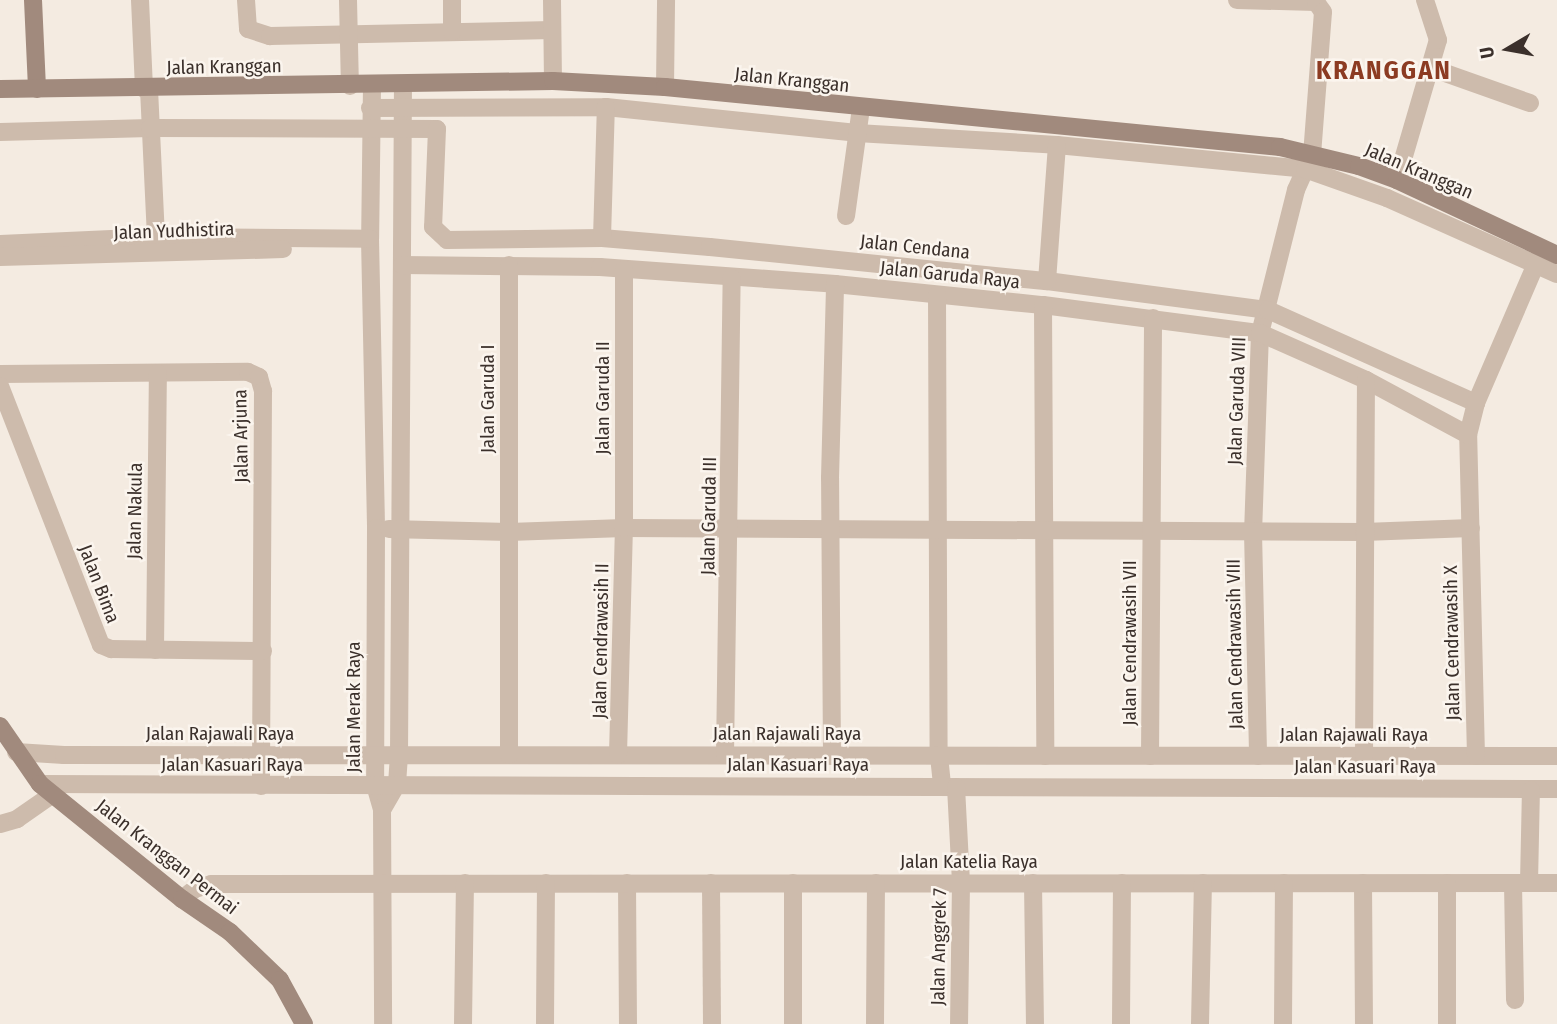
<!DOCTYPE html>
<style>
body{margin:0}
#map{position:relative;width:1557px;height:1024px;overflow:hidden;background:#f4ebe1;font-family:"Fira Sans Condensed",sans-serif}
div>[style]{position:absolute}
.street>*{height:18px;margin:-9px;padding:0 9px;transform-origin:9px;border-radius:9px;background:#cdbbac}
.secondary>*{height:18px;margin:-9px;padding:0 9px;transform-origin:9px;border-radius:9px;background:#a18a7d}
span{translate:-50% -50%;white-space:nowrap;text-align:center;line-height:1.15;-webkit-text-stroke:5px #fbf5ee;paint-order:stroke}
.street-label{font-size:19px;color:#3b302b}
.district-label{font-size:26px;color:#8c3b22;font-weight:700;letter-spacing:2px}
.north{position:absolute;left:1473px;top:14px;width:70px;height:70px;-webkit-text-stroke:5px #fbf5ee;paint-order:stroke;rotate:260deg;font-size:19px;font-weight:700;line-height:28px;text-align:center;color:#3b302b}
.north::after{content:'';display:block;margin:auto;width:24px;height:32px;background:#3b302b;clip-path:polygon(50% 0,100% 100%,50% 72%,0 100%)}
</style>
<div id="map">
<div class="street">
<div style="left:140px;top:0;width:89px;rotate:87.4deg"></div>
<div style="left:246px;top:0;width:29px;rotate:86deg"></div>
<div style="left:248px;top:29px;width:23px;rotate:18deg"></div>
<div style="left:270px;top:36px;width:282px;rotate:-1.2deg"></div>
<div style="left:348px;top:0;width:86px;rotate:88.7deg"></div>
<div style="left:452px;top:0;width:32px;rotate:90deg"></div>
<div style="left:552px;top:0;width:81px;rotate:89.3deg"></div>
<div style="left:1237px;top:0;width:79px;rotate:1.5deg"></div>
<div style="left:1316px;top:2px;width:12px;rotate:55deg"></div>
<div style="left:1323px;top:12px;width:142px;rotate:94.4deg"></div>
<div style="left:1312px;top:154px;width:39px;rotate:114deg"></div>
<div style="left:1296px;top:190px;width:147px;rotate:104.1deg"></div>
<div style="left:1260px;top:333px;width:199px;rotate:92deg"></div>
<div style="left:1253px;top:532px;width:224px;rotate:88.7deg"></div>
<div style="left:1431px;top:68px;width:105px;rotate:19.5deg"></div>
<div style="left:372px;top:85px;width:154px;rotate:90.7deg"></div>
<div style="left:370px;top:239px;width:289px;rotate:88.8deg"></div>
<div style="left:376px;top:528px;width:257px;rotate:90.2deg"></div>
<div style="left:375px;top:785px;width:26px;rotate:74deg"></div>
<div style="left:382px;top:810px;width:30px;rotate:-60deg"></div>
<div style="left:397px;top:784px;width:29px;rotate:-86deg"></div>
<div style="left:399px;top:755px;width:671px;rotate:-89.66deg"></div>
<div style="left:665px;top:87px;width:87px;rotate:-89.3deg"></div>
<div style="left:149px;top:89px;width:148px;rotate:87.3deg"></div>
<div style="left:370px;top:108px;width:236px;rotate:-0.2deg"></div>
<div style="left:606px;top:107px;width:252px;rotate:5.9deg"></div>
<div style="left:857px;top:133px;width:200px;rotate:3.4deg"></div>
<div style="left:1057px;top:145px;width:249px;rotate:5.5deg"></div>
<div style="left:1305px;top:169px;width:87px;rotate:19.5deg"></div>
<div style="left:1387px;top:198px;width:186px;rotate:24.1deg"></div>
<div style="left:0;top:132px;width:150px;rotate:-1.5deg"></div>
<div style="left:150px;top:128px;width:287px;rotate:0.2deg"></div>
<div style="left:437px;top:129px;width:98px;rotate:92.3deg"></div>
<div style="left:433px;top:227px;width:19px;rotate:43deg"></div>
<div style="left:447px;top:240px;width:155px;rotate:-0.7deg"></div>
<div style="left:602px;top:238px;width:108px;rotate:4.8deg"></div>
<div style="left:710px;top:247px;width:339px;rotate:5.8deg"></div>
<div style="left:1047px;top:281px;width:223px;rotate:7.5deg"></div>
<div style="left:1268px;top:310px;width:228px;rotate:24.1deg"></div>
<div style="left:1397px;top:180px;width:146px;rotate:-73.7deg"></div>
<div style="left:1438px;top:40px;width:42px;rotate:-108deg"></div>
<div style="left:846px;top:216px;width:109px;rotate:-82.1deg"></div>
<div style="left:602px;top:238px;width:131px;rotate:-88.3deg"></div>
<div style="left:0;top:244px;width:156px;rotate:-2.6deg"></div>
<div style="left:156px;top:237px;width:214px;rotate:0.5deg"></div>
<div style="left:0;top:257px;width:283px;rotate:-1.6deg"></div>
<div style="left:402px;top:265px;width:198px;rotate:0.6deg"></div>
<div style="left:600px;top:267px;width:236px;rotate:4.1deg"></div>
<div style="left:835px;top:284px;width:209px;rotate:5.8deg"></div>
<div style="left:1043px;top:305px;width:219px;rotate:7.4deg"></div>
<div style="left:1260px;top:333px;width:116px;rotate:23.9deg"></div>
<div style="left:1366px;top:380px;width:116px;rotate:28.3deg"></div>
<div style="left:1047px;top:281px;width:136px;rotate:-85.8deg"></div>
<div style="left:937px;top:295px;width:461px;rotate:89.8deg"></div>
<div style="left:939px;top:756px;width:31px;rotate:84deg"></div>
<div style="left:1043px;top:305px;width:451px;rotate:89.7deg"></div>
<div style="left:0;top:374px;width:248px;rotate:-0.5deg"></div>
<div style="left:248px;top:372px;width:12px;rotate:24deg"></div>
<div style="left:259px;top:377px;width:15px;rotate:74deg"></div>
<div style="left:263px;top:391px;width:395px;rotate:90.3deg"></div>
<div style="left:0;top:386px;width:278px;rotate:68.7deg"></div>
<div style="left:101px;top:645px;width:11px;rotate:22deg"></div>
<div style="left:111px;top:649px;width:152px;rotate:0.8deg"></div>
<div style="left:389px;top:529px;width:120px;rotate:1.4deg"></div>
<div style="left:509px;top:532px;width:115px;rotate:-2deg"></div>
<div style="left:624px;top:528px;width:740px;rotate:0.31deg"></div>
<div style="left:1364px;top:532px;width:107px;rotate:-2.1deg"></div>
<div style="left:155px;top:650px;width:277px;rotate:-89.4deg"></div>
<div style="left:16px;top:752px;width:48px;rotate:3.6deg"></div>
<div style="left:64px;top:755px;width:1493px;rotate:0.04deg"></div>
<div style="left:509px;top:755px;width:490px;rotate:-90deg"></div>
<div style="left:618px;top:755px;width:227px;rotate:-88.5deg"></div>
<div style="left:624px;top:528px;width:259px;rotate:-90deg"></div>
<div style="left:725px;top:755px;width:477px;rotate:-89.2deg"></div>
<div style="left:832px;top:756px;width:278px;rotate:-90.4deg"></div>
<div style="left:830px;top:478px;width:194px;rotate:-88.5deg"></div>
<div style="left:1150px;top:756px;width:438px;rotate:-89.6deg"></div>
<div style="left:1364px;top:756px;width:376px;rotate:-89.7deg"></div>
<div style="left:1476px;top:756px;width:321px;rotate:-91.4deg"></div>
<div style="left:1468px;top:435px;width:33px;rotate:-76deg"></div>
<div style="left:1476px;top:403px;width:159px;rotate:-66.7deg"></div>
<div style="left:40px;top:784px;width:1517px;rotate:0.19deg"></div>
<div style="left:956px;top:787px;width:96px;rotate:87deg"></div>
<div style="left:961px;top:883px;width:141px;rotate:90.8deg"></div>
<div style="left:382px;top:810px;width:214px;rotate:89.7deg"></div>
<div style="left:0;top:824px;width:18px;rotate:-16deg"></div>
<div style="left:17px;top:819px;width:44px;rotate:-34.8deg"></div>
<div style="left:627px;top:883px;width:141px;rotate:89.6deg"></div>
<div style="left:711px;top:883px;width:141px;rotate:89.6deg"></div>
<div style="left:1033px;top:883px;width:141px;rotate:89.2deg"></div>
<div style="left:1363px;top:883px;width:141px;rotate:89.6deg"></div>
<div style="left:1513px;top:883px;width:117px;rotate:89deg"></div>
<div style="left:1529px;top:883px;width:93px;rotate:-88.8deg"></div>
<div style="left:182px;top:899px;width:16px;rotate:-38deg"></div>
<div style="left:195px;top:889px;width:17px;rotate:-17deg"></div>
<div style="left:211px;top:884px;width:1346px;rotate:-0.04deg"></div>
<div style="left:463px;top:1024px;width:141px;rotate:-89.2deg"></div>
<div style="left:545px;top:1024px;width:141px;rotate:-89.6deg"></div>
<div style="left:793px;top:1024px;width:141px;rotate:-90deg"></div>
<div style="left:875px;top:1024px;width:141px;rotate:-89.6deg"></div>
<div style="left:1121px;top:1024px;width:141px;rotate:-89.6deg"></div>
<div style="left:1200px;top:1024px;width:141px;rotate:-88.8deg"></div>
<div style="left:1283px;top:1024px;width:141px;rotate:-89.6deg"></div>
<div style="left:1447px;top:1024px;width:141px;rotate:-90deg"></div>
</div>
<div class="secondary">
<div style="left:33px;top:0;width:89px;rotate:87.4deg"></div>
<div style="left:0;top:89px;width:553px;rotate:-0.83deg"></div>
<div style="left:553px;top:81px;width:112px;rotate:3.1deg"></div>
<div style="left:665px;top:87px;width:618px;rotate:5.57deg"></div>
<div style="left:1280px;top:147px;width:81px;rotate:13.5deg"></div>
<div style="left:1359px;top:166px;width:40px;rotate:20.2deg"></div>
<div style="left:1397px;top:180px;width:177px;rotate:25.1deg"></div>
<div style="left:0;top:726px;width:70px;rotate:55.4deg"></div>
<div style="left:40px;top:784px;width:183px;rotate:39deg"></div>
<div style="left:182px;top:899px;width:58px;rotate:34.5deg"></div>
<div style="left:230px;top:932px;width:69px;rotate:43.8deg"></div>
<div style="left:280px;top:980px;width:50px;rotate:61.4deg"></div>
</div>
<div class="street-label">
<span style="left:224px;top:67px;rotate:-1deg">Jalan Kranggan</span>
<span style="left:792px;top:80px;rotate:6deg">Jalan Kranggan</span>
<span style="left:1419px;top:171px;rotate:23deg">Jalan Kranggan</span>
<span style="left:174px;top:231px;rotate:-2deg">Jalan Yudhistira</span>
<span style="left:915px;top:247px;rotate:6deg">Jalan Cendana</span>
<span style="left:950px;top:275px;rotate:6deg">Jalan Garuda Raya</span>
<span style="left:603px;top:398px;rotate:-90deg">Jalan Garuda II</span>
<span style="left:488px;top:399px;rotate:-90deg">Jalan Garuda I</span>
<span style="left:1237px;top:401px;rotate:-88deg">Jalan Garuda VIII</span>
<span style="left:241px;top:436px;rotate:-91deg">Jalan Arjuna</span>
<span style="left:135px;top:511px;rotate:-89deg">Jalan Nakula</span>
<span style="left:709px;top:516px;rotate:-89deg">Jalan Garuda III</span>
<span style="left:99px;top:584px;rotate:69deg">Jalan Bima</span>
<span style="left:601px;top:641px;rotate:-89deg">Jalan Cendrawasih II</span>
<span style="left:1130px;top:643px;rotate:-90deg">Jalan Cendrawasih VII</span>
<span style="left:1452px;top:643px;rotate:-91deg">Jalan Cendrawasih X</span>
<span style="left:1235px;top:644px;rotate:-91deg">Jalan Cendrawasih VIII</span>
<span style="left:354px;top:707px;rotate:-90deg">Jalan Merak Raya</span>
<span style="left:220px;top:734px">Jalan Rajawali Raya</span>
<span style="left:787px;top:734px">Jalan Rajawali Raya</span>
<span style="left:1354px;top:735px">Jalan Rajawali Raya</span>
<span style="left:232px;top:765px">Jalan Kasuari Raya</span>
<span style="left:798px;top:765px">Jalan Kasuari Raya</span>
<span style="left:1365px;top:767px">Jalan Kasuari Raya</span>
<span style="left:167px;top:857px;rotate:38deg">Jalan Kranggan Permai</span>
<span style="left:969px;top:862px">Jalan Katelia Raya</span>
<span style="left:939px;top:947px;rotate:-89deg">Jalan Anggrek 7</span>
</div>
<div class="district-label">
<span style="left:1384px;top:71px">KRANGGAN</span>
</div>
<div class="north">U</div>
</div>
